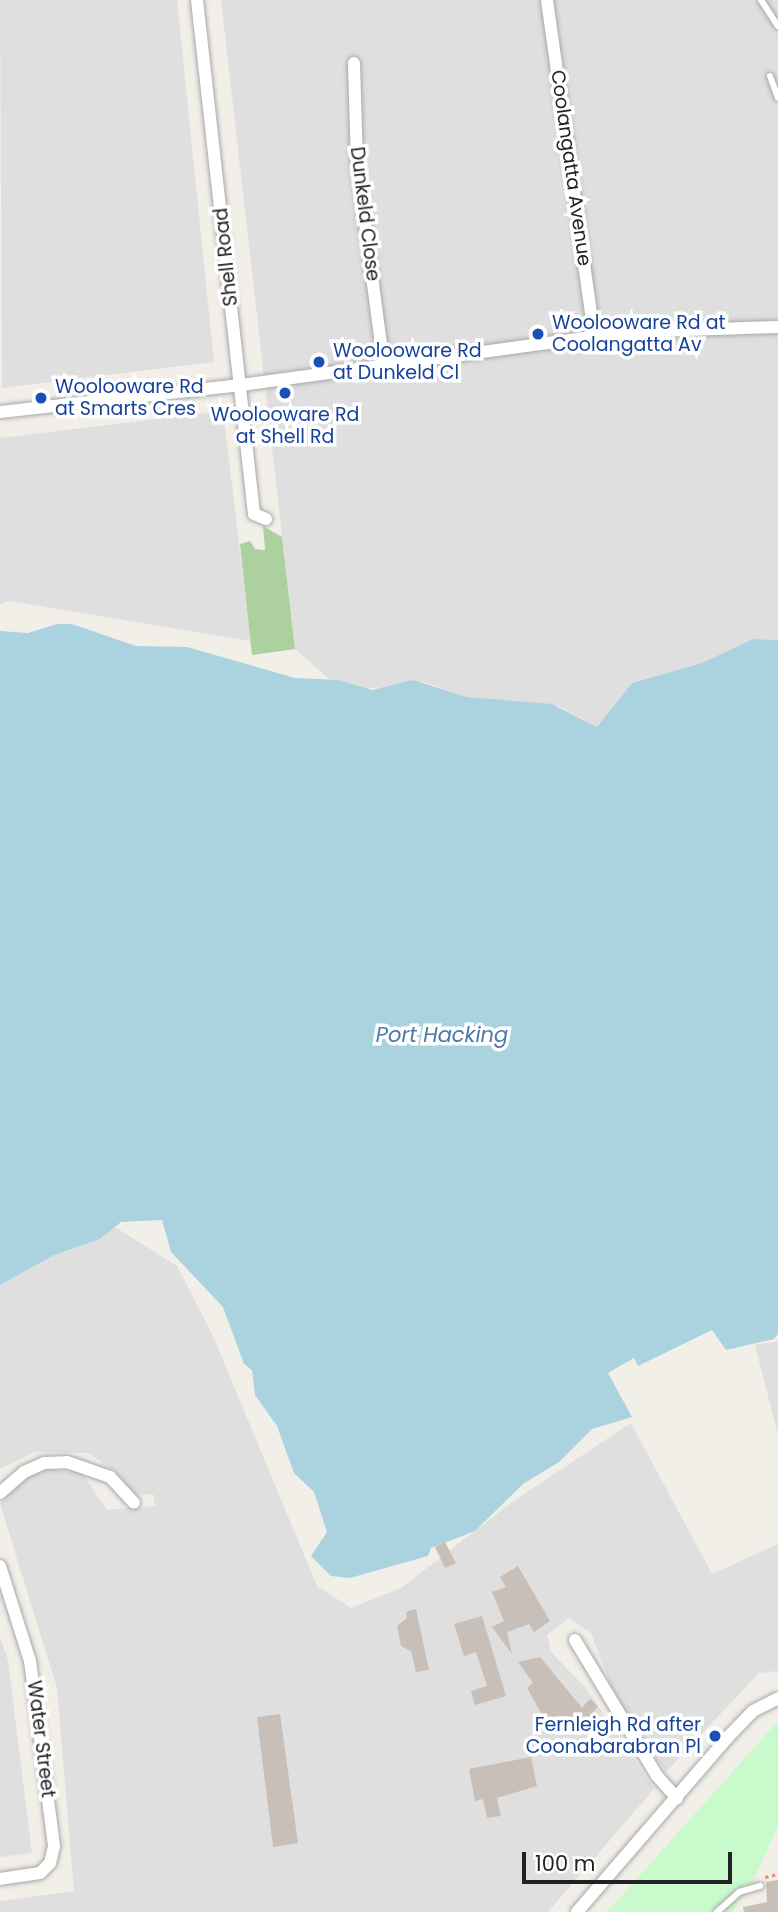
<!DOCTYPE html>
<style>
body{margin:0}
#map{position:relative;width:778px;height:1912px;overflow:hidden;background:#f2efe9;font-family:Poppins,sans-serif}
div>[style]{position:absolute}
.residential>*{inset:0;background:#e0dfdf}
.forest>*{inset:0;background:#add19e}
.park>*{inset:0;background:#c8facc}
.water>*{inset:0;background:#aad3df}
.building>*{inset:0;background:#c7bfb8}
.path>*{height:2.5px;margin-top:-1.25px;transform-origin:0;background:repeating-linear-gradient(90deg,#fa8072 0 3.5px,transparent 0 7px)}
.roads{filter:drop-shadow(0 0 2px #a9a9a9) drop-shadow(0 0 2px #a9a9a9)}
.lane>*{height:6px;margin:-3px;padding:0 3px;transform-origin:3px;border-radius:3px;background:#fff}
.street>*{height:12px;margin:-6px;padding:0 6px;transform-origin:6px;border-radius:6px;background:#fff}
.dots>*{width:19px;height:19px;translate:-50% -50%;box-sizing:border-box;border:4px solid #fff;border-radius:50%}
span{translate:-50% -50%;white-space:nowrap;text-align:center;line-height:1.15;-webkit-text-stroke:7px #fff;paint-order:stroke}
.street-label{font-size:19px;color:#222}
.transit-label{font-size:19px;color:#164399}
.left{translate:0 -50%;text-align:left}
.right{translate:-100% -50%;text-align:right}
.water-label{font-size:21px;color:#4a7aab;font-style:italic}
.scale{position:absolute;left:522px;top:1852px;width:210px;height:32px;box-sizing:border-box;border:4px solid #222;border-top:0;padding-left:9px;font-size:21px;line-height:24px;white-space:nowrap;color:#222;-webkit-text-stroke:5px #fff;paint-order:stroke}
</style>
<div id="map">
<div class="residential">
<div style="clip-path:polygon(0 0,177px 0,214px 362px,2px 388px)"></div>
<div style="clip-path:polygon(221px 0,778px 0,778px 640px,753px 639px,702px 663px,632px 683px,597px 727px,559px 706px,467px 697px,424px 682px,365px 689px,329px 679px,295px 649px)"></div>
<div style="clip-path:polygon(223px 411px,251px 641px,8px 601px,0 605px,0 438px)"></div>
<div style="clip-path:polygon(115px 1227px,177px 1266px,213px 1336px,317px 1586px,351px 1608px,401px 1588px,515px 1500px,631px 1423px,712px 1574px,778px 1544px,778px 1671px,759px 1673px,666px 1772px,618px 1704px,591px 1633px,569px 1618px,547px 1635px,551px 1652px,586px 1688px,654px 1789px,548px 1912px,0 1912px,0 1901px,74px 1891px,57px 1688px,0 1504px,24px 1477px,47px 1469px,82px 1473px,107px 1510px,155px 1506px,153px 1494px,136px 1495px,115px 1471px,88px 1453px,34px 1452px,0 1469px,0 1275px)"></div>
<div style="clip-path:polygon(778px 1341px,778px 1435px,755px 1345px)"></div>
<div style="clip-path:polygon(0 1637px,8px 1660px,32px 1853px,0 1857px)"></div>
</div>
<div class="forest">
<div style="clip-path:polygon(263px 526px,282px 537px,295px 649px,252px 655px,240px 544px,250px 541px,255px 549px,265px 550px)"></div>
</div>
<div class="park">
<div style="clip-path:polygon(778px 1721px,778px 1826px,753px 1881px,732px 1912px,607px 1912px)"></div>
</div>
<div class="water">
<div style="clip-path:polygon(57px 624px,72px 624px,136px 646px,187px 647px,295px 678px,338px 680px,372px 690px,413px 680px,467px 697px,552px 704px,597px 727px,632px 683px,702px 663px,753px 639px,778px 640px,778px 1334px,774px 1339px,726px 1350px,712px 1330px,638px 1366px,634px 1358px,608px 1373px,632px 1417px,592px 1429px,559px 1462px,523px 1484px,475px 1531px,431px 1548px,428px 1556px,350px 1578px,331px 1576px,311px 1556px,327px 1532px,314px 1492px,294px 1473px,277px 1426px,255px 1395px,252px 1370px,244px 1364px,223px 1307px,171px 1252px,162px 1220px,121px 1222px,100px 1239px,54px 1255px,0 1285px,0 631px,28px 633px)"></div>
</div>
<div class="building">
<div style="clip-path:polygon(445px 1542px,456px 1563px,445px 1568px,435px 1547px)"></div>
<div style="clip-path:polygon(518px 1566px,550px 1621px,534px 1632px,529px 1624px,507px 1632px,512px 1654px,492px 1627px,504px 1621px,492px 1592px,506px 1587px,500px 1577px)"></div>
<div style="clip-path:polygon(416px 1609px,429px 1670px,416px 1672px,411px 1651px,401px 1646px,397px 1626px,407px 1618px,406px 1612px)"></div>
<div style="clip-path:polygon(482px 1616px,506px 1696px,475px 1705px,471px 1691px,487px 1686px,476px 1652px,464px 1656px,454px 1624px)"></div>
<div style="clip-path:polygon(540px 1657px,582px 1708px,590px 1699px,598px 1706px,590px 1716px,553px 1734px,527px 1688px,533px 1683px,518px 1662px)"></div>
<div style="clip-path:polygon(280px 1714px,298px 1843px,273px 1847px,257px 1717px)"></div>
<div style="clip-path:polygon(531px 1757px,537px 1786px,497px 1798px,501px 1816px,487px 1818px,483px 1799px,475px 1801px,469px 1769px)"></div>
<div style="clip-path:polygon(778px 1880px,778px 1912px,744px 1912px,743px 1907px,767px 1902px,766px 1882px)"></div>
</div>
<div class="path">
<div style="left:765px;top:1877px;width:13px;rotate:-13deg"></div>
</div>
<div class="roads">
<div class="lane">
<div style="left:761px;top:0;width:31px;rotate:57deg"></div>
<div style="left:770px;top:76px;width:23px;rotate:70deg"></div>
<div style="left:717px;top:1912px;width:30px;rotate:-42deg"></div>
<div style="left:739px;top:1892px;width:22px;rotate:-16deg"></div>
</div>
<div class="street">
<div style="left:197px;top:0;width:517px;rotate:83.67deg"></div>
<div style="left:254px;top:514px;width:13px;rotate:23deg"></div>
<div style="left:547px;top:0;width:339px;rotate:82deg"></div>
<div style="left:354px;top:63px;width:101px;rotate:88.3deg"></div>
<div style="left:357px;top:164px;width:204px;rotate:82.4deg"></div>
<div style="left:0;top:412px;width:243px;rotate:-6.4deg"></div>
<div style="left:241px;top:385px;width:389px;rotate:-7.8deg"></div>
<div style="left:626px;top:332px;width:152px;rotate:-1.9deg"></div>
<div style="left:0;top:1493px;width:32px;rotate:-41deg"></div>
<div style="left:24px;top:1472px;width:22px;rotate:-24deg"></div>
<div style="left:44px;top:1463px;width:23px;rotate:-2deg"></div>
<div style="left:67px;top:1462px;width:46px;rotate:19.2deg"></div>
<div style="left:110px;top:1477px;width:35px;rotate:47deg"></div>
<div style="left:0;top:1566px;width:100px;rotate:72.5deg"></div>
<div style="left:30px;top:1661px;width:187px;rotate:82.6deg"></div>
<div style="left:54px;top:1846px;width:17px;rotate:103deg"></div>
<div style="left:50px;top:1863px;width:14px;rotate:135deg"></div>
<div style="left:40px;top:1873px;width:40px;rotate:171.5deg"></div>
<div style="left:575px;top:1640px;width:159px;rotate:58.9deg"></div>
<div style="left:657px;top:1776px;width:30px;rotate:48deg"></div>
<div style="left:577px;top:1912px;width:230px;rotate:-49.2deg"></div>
<div style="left:727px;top:1738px;width:37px;rotate:-46deg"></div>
<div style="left:753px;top:1711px;width:28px;rotate:-27deg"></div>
</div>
</div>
<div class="dots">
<div style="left:538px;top:334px;background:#1a4fb4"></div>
<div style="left:319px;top:362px;background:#1a4fb4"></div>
<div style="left:285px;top:393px;background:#1a4fb4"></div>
<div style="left:41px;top:398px;background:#1a4fb4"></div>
<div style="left:715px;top:1736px;background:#1a4fb4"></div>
</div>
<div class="street-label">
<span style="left:571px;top:168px;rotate:82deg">Coolangatta Avenue</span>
<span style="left:365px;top:214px;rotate:83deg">Dunkeld Close</span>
<span style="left:226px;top:257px;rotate:-96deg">Shell Road</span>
<span style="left:41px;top:1739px;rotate:83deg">Water Street</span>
</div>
<div class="transit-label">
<span class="left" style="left:552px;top:334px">Woolooware Rd at<br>Coolangatta Av</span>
<span class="left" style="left:333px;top:362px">Woolooware Rd<br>at Dunkeld Cl</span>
<span class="left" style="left:55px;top:398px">Woolooware Rd<br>at Smarts Cres</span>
<span style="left:285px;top:426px">Woolooware Rd<br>at Shell Rd</span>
<span class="right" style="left:701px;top:1736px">Fernleigh Rd after<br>Coonabarabran Pl</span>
</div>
<div class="water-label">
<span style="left:442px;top:1035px">Port Hacking</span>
</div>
<div class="scale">100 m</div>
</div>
